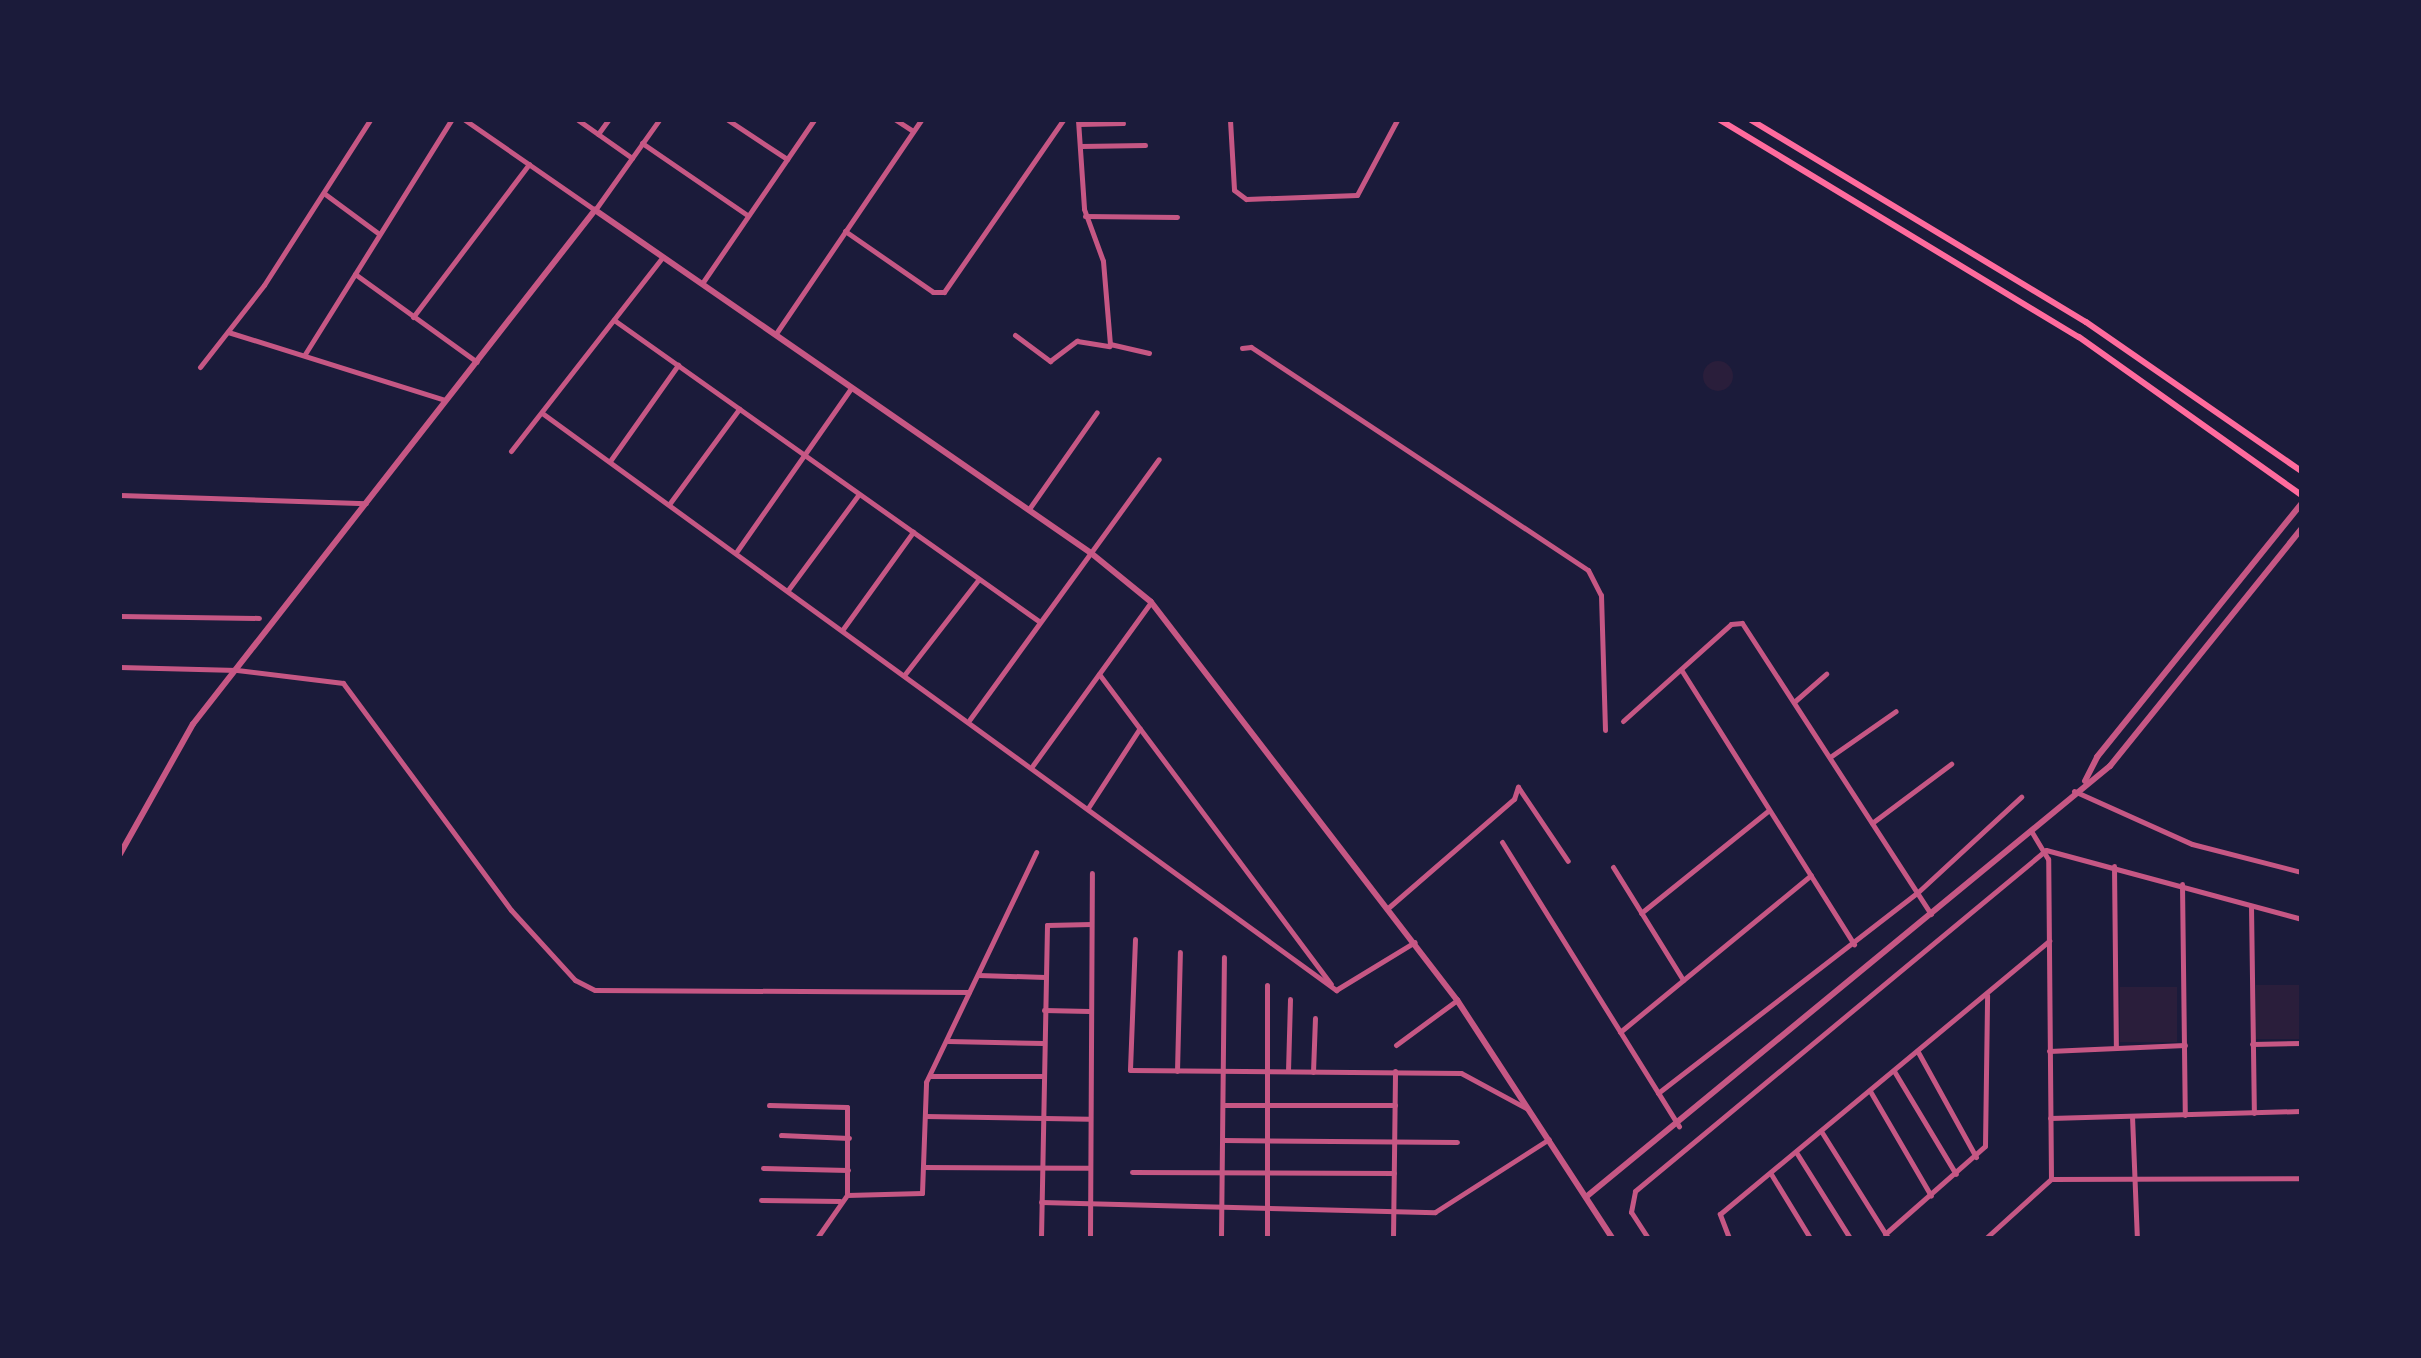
<!DOCTYPE html>
<style>
body{margin:0}
#map{position:relative;width:2421px;height:1358px;overflow:hidden;background:#1b1b3a;font-family:Ubuntu,sans-serif}
div>[style]{position:absolute}
.green>*{inset:0;background:#2a1e3b}
.round{border-radius:50%}
.minor>*{height:5px;margin:-2.5px;padding:0 2.5px;transform-origin:2.5px;border-radius:2.5px;background:#c65784}
.tertiary>*{height:6px;margin:-3px;padding:0 3px;transform-origin:3px;border-radius:3px;background:#c65784}
.secondary>*{height:6px;margin:-3px;padding:0 3px;transform-origin:3px;border-radius:3px;background:#ff6b9d}
span{translate:-50% -50%;white-space:nowrap;text-align:center;line-height:1.15;-webkit-text-stroke:8px #1b1b3a;paint-order:stroke}
.frame{position:absolute;inset:0;border:122px solid #1b1b3a;pointer-events:none}
</style>
<div id="map">
<div class="green">
<div class="round" style="left:1703px;top:361px;width:30px;height:30px"></div>
<div style="clip-path:polygon(2256px 985px,2301px 985px,2301px 1039px,2256px 1039px)"></div>
<div style="clip-path:polygon(2120px 987px,2177px 987px,2177px 1042px,2120px 1042px)"></div>
</div>
<div class="minor">
<div style="left:465px;top:120px;width:158px;rotate:34.7deg"></div>
<div style="left:595px;top:210px;width:110px;rotate:-54.6deg"></div>
<div style="left:578px;top:120px;width:66px;rotate:35.1deg"></div>
<div style="left:728px;top:120px;width:71px;rotate:33.5deg"></div>
<div style="left:896px;top:120px;width:20px;rotate:33deg"></div>
<div style="left:1078px;top:120px;width:89px;rotate:86.1deg"></div>
<div style="left:1084px;top:209px;width:55px;rotate:69.9deg"></div>
<div style="left:1103px;top:261px;width:83px;rotate:85.2deg"></div>
<div style="left:1110px;top:344px;width:40px;rotate:13deg"></div>
<div style="left:1230px;top:120px;width:70px;rotate:86.7deg"></div>
<div style="left:1234px;top:190px;width:15px;rotate:37deg"></div>
<div style="left:1246px;top:199px;width:111px;rotate:-2.1deg"></div>
<div style="left:1357px;top:195px;width:85px;rotate:-61.9deg"></div>
<div style="left:1079px;top:124px;width:44px;rotate:-1.3deg"></div>
<div style="left:598px;top:134px;width:17px;rotate:-54deg"></div>
<div style="left:642px;top:143px;width:127px;rotate:34.4deg"></div>
<div style="left:1081px;top:146px;width:64px;rotate:-0.9deg"></div>
<div style="left:325px;top:194px;width:67px;rotate:36.5deg"></div>
<div style="left:1085px;top:216px;width:92px;rotate:0.6deg"></div>
<div style="left:845px;top:231px;width:107px;rotate:34.7deg"></div>
<div style="left:933px;top:292px;width:11px"></div>
<div style="left:944px;top:292px;width:209px;rotate:-55.3deg"></div>
<div style="left:355px;top:274px;width:150px;rotate:35.8deg"></div>
<div style="left:703px;top:282px;width:196px;rotate:-55.6deg"></div>
<div style="left:413px;top:317px;width:192px;rotate:-52.8deg"></div>
<div style="left:614px;top:320px;width:522px;rotate:35.33deg"></div>
<div style="left:228px;top:332px;width:227px;rotate:17.4deg"></div>
<div style="left:777px;top:332px;width:256px;rotate:-55.8deg"></div>
<div style="left:1015px;top:335px;width:44px;rotate:36.6deg"></div>
<div style="left:1050px;top:361px;width:34px;rotate:-37deg"></div>
<div style="left:1077px;top:341px;width:33px;rotate:9deg"></div>
<div style="left:1242px;top:348px;width:9px;rotate:-6deg"></div>
<div style="left:1251px;top:347px;width:404px;rotate:33.5deg"></div>
<div style="left:1588px;top:570px;width:28px;rotate:63deg"></div>
<div style="left:1601px;top:595px;width:135px;rotate:88.3deg"></div>
<div style="left:305px;top:354px;width:276px;rotate:-58deg"></div>
<div style="left:200px;top:367px;width:104px;rotate:-52deg"></div>
<div style="left:264px;top:285px;width:196px;rotate:-57.3deg"></div>
<div style="left:542px;top:413px;width:982px;rotate:36.01deg"></div>
<div style="left:1336px;top:990px;width:92px;rotate:-31.3deg"></div>
<div style="left:511px;top:451px;width:245px;rotate:-52deg"></div>
<div style="left:610px;top:461px;width:118px;rotate:-54.7deg"></div>
<div style="left:120px;top:495px;width:246px;rotate:1.9deg"></div>
<div style="left:670px;top:503px;width:117px;rotate:-53.7deg"></div>
<div style="left:1029px;top:509px;width:118px;rotate:-55deg"></div>
<div style="left:737px;top:551px;width:199px;rotate:-55deg"></div>
<div style="left:788px;top:590px;width:119px;rotate:-53.5deg"></div>
<div style="left:120px;top:616px;width:139px;rotate:0.8deg"></div>
<div style="left:843px;top:629px;width:120px;rotate:-54.2deg"></div>
<div style="left:120px;top:667px;width:117px;rotate:1.5deg"></div>
<div style="left:237px;top:670px;width:107px;rotate:7deg"></div>
<div style="left:343px;top:683px;width:282px;rotate:53.5deg"></div>
<div style="left:511px;top:910px;width:95px;rotate:47.6deg"></div>
<div style="left:575px;top:980px;width:22px;rotate:27deg"></div>
<div style="left:595px;top:990px;width:374px;rotate:0.3deg"></div>
<div style="left:1682px;top:671px;width:323px;rotate:57.8deg"></div>
<div style="left:905px;top:674px;width:120px;rotate:-52.1deg"></div>
<div style="left:1099px;top:674px;width:387px;rotate:53.2deg"></div>
<div style="left:1794px;top:702px;width:43px;rotate:-41.2deg"></div>
<div style="left:970px;top:719px;width:321px;rotate:-54deg"></div>
<div style="left:1623px;top:721px;width:145px;rotate:-41.9deg"></div>
<div style="left:1731px;top:624px;width:11px;rotate:-5deg"></div>
<div style="left:1742px;top:623px;width:347px;rotate:57deg"></div>
<div style="left:1830px;top:757px;width:80px;rotate:-34.9deg"></div>
<div style="left:1033px;top:765px;width:201px;rotate:-54.1deg"></div>
<div style="left:1518px;top:787px;width:89px;rotate:56deg"></div>
<div style="left:2074px;top:791px;width:129px;rotate:24.2deg"></div>
<div style="left:2192px;top:844px;width:113px;rotate:14.4deg"></div>
<div style="left:1088px;top:808px;width:95px;rotate:-57deg"></div>
<div style="left:1872px;top:823px;width:99px;rotate:-36.8deg"></div>
<div style="left:1502px;top:842px;width:335px;rotate:58.1deg"></div>
<div style="left:2114px;top:866px;width:182px;rotate:89.4deg"></div>
<div style="left:1613px;top:867px;width:133px;rotate:58.2deg"></div>
<div style="left:2182px;top:884px;width:231px;rotate:89.3deg"></div>
<div style="left:2251px;top:906px;width:207px;rotate:89.2deg"></div>
<div style="left:1388px;top:908px;width:167px;rotate:-40.9deg"></div>
<div style="left:1514px;top:799px;width:13px;rotate:-72deg"></div>
<div style="left:1641px;top:913px;width:164px;rotate:-38.8deg"></div>
<div style="left:1135px;top:939px;width:131px;rotate:92.2deg"></div>
<div style="left:1130px;top:1070px;width:331px;rotate:0.5deg"></div>
<div style="left:1461px;top:1073px;width:74px;rotate:28.3deg"></div>
<div style="left:978px;top:975px;width:67px;rotate:1.7deg"></div>
<div style="left:1267px;top:985px;width:253px;rotate:90deg"></div>
<div style="left:1044px;top:1010px;width:45px;rotate:1.3deg"></div>
<div style="left:1620px;top:1032px;width:247px;rotate:-39.4deg"></div>
<div style="left:948px;top:1041px;width:95px;rotate:1.2deg"></div>
<div style="left:2252px;top:1044px;width:49px;rotate:-1.2deg"></div>
<div style="left:1396px;top:1045px;width:76px;rotate:-36.4deg"></div>
<div style="left:2049px;top:1051px;width:136px;rotate:-2.5deg"></div>
<div style="left:1918px;top:1052px;width:120px;rotate:61.1deg"></div>
<div style="left:1177px;top:1071px;width:119px;rotate:-88.6deg"></div>
<div style="left:1288px;top:1071px;width:72px;rotate:-88.4deg"></div>
<div style="left:1894px;top:1071px;width:120px;rotate:59deg"></div>
<div style="left:1313px;top:1072px;width:54px;rotate:-87.9deg"></div>
<div style="left:930px;top:1076px;width:112px"></div>
<div style="left:1870px;top:1091px;width:121px;rotate:59.8deg"></div>
<div style="left:1658px;top:1093px;width:327px;rotate:-37.7deg"></div>
<div style="left:1917px;top:893px;width:142px;rotate:-42.7deg"></div>
<div style="left:769px;top:1105px;width:78px;rotate:1.5deg"></div>
<div style="left:847px;top:1107px;width:88px;rotate:90deg"></div>
<div style="left:1224px;top:1105px;width:171px"></div>
<div style="left:925px;top:1116px;width:164px;rotate:1deg"></div>
<div style="left:2132px;top:1116px;width:122px;rotate:87.7deg"></div>
<div style="left:2050px;top:1118px;width:251px;rotate:-1.6deg"></div>
<div style="left:1821px;top:1131px;width:126px;rotate:57.9deg"></div>
<div style="left:781px;top:1135px;width:68px;rotate:2.5deg"></div>
<div style="left:1223px;top:1140px;width:234px;rotate:0.5deg"></div>
<div style="left:1796px;top:1152px;width:102px;rotate:57.9deg"></div>
<div style="left:923px;top:1167px;width:167px;rotate:0.3deg"></div>
<div style="left:763px;top:1168px;width:85px;rotate:1.3deg"></div>
<div style="left:1132px;top:1172px;width:262px;rotate:0.2deg"></div>
<div style="left:1771px;top:1174px;width:75px;rotate:58.6deg"></div>
<div style="left:2051px;top:1179px;width:250px;rotate:-0.2deg"></div>
<div style="left:761px;top:1200px;width:79px;rotate:0.7deg"></div>
<div style="left:1041px;top:1202px;width:394px;rotate:1.5deg"></div>
<div style="left:1435px;top:1212px;width:135px;rotate:-32.6deg"></div>
<div style="left:1885px;top:1234px;width:133px;rotate:-41.3deg"></div>
<div style="left:1985px;top:1146px;width:151px;rotate:-89.2deg"></div>
<div style="left:817px;top:1238px;width:52px;rotate:-55.1deg"></div>
<div style="left:847px;top:1195px;width:75px;rotate:-1.5deg"></div>
<div style="left:922px;top:1193px;width:111px;rotate:-87.9deg"></div>
<div style="left:926px;top:1082px;width:255px;rotate:-64.4deg"></div>
<div style="left:1041px;top:1238px;width:313px;rotate:-88.9deg"></div>
<div style="left:1047px;top:925px;width:44px;rotate:-1.3deg"></div>
<div style="left:1090px;top:1238px;width:365px;rotate:-89.7deg"></div>
<div style="left:1204px;top:1238px;width:60px"></div>
<div style="left:1221px;top:1238px;width:281px;rotate:-89.4deg"></div>
<div style="left:1393px;top:1238px;width:167px;rotate:-89.3deg"></div>
<div style="left:1648px;top:1238px;width:31px;rotate:-123deg"></div>
<div style="left:1631px;top:1212px;width:21px;rotate:-79deg"></div>
<div style="left:1635px;top:1191px;width:534px;rotate:-39.68deg"></div>
<div style="left:2046px;top:850px;width:264px;rotate:15.1deg"></div>
<div style="left:1729px;top:1238px;width:26px;rotate:-111deg"></div>
<div style="left:1720px;top:1214px;width:428px;rotate:-39.7deg"></div>
<div style="left:1986px;top:1238px;width:88px;rotate:-42.2deg"></div>
<div style="left:2051px;top:1179px;width:320px;rotate:-90.5deg"></div>
<div style="left:2048px;top:859px;width:33px;rotate:-121deg"></div>
</div>
<div class="tertiary">
<div style="left:2085px;top:781px;width:27px;rotate:-63deg"></div>
<div style="left:2097px;top:757px;width:325px;rotate:-51.1deg"></div>
<div style="left:120px;top:854px;width:149px;rotate:-60.7deg"></div>
<div style="left:193px;top:724px;width:653px;rotate:-51.97deg"></div>
<div style="left:595px;top:210px;width:603px;rotate:34.67deg"></div>
<div style="left:1091px;top:553px;width:77px;rotate:39.2deg"></div>
<div style="left:1151px;top:602px;width:502px;rotate:52.45deg"></div>
<div style="left:1457px;top:1000px;width:284px;rotate:56.9deg"></div>
<div style="left:1586px;top:1197px;width:678px;rotate:-39.44deg"></div>
<div style="left:2110px;top:766px;width:304px;rotate:-51.1deg"></div>
</div>
<div class="secondary">
<div style="left:1720px;top:120px;width:419px;rotate:31.2deg"></div>
<div style="left:2079px;top:337px;width:272px;rotate:35.4deg"></div>
<div style="left:1751px;top:120px;width:391px;rotate:31.1deg"></div>
<div style="left:2086px;top:322px;width:262px;rotate:34.7deg"></div>
</div>
<div class="frame"></div>
</div>
